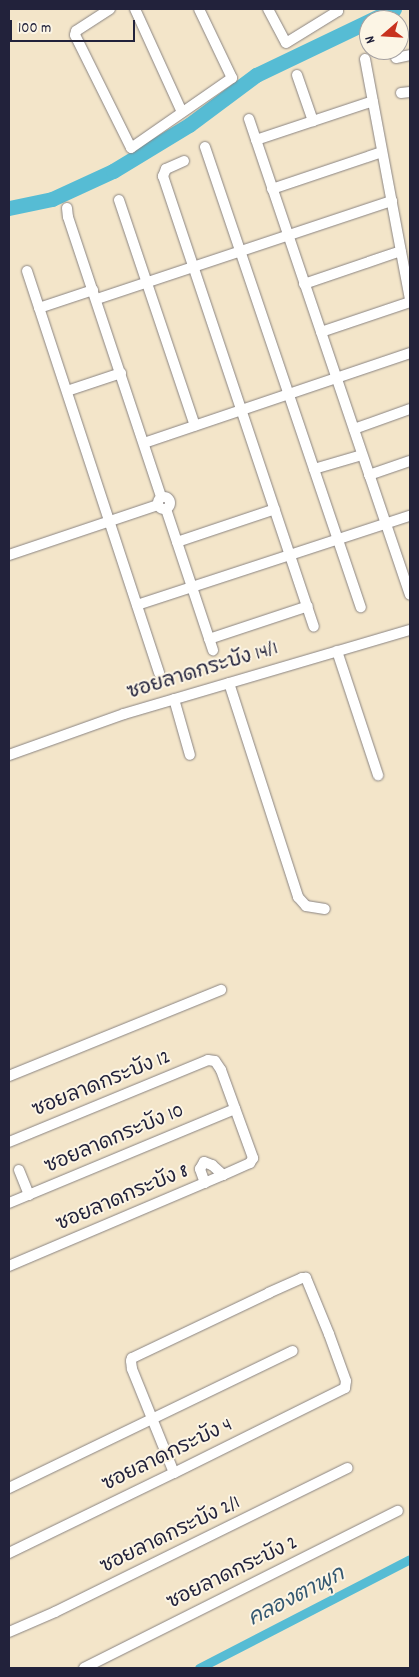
<!DOCTYPE html>
<meta charset="utf-8">
<style>
body{margin:0}
#map{position:relative;width:419px;height:1677px;overflow:hidden;background:#f3e5c9;font-family:Dekko,"Playpen Sans Thai",sans-serif}
div>[style]{position:absolute}
.canal>*{height:9px;margin:-4.5px;padding:0 4.5px;transform-origin:4.5px;border-radius:4.5px;background:#56bcd4}
.river>*{height:15px;margin:-7.5px;padding:0 7.5px;transform-origin:7.5px;border-radius:7.5px;background:#56bcd4}
.roads{filter:drop-shadow(0 0 1px #8a8482) drop-shadow(0 0 1px #8a8482)}
.street>*{height:10px;margin:-5px;padding:0 5px;transform-origin:5px;border-radius:5px;background:#fff}
.street>.ring{margin:-5px;padding:0;box-sizing:content-box;background:none;border:10px solid #fff;border-radius:50%}
span{translate:-50% -50%;white-space:nowrap;text-align:center;line-height:1.15;-webkit-text-stroke:4px #fcf5e5;paint-order:stroke}
.street-label{font-size:20px;color:#22223b}
.water-label{font-size:21px;color:#345871;font-style:italic}
.frame{position:absolute;inset:0;border:10px solid #22223b;pointer-events:none}
.north{position:absolute;left:359px;top:10px;width:50px;height:50px;box-sizing:border-box;background:#fcf5e5;border:1px solid #a5a1a1;border-radius:50%;rotate:251deg;font-size:14px;font-weight:700;line-height:20px;text-align:center;color:#22223b}
.north::after{content:'';display:block;margin:auto;width:18px;height:22px;background:#c8321e;clip-path:polygon(50% 0,100% 100%,50% 72%,0 100%)}
.scale{position:absolute;left:10px;top:20px;width:125px;height:22px;box-sizing:border-box;border:2px solid #22223b;border-top:0;padding-left:6px;font-size:15px;line-height:18px;white-space:nowrap;color:#22223b;-webkit-text-stroke:4px #fcf5e5;paint-order:stroke}
</style>
<div id="map">
<div class="canal">
<div style="left:199px;top:1668px;width:237px;rotate:-27.3deg"></div>
</div>
<div class="river">
<div style="left:9px;top:208px;width:44px;rotate:-11.8deg"></div>
<div style="left:52px;top:199px;width:67px;rotate:-24.7deg"></div>
<div style="left:113px;top:171px;width:89px;rotate:-31.2deg"></div>
<div style="left:189px;top:125px;width:84px;rotate:-36.7deg"></div>
<div style="left:256px;top:75px;width:153px;rotate:-25.6deg"></div>
</div>
<div class="roads">
<div class="street">
<div style="left:110px;top:9px;width:40px;rotate:147.1deg"></div>
<div style="left:76px;top:31px;width:4px;rotate:104deg"></div>
<div style="left:75px;top:35px;width:126px;rotate:63.6deg"></div>
<div style="left:131px;top:148px;width:123px;rotate:-34.7deg"></div>
<div style="left:232px;top:78px;width:76px;rotate:-115.6deg"></div>
<div style="left:135px;top:9px;width:113px;rotate:65.5deg"></div>
<div style="left:268px;top:9px;width:38px;rotate:62deg"></div>
<div style="left:286px;top:43px;width:61px;rotate:-31.6deg"></div>
<div style="left:338px;top:11px;width:2px;rotate:-117deg"></div>
<div style="left:396px;top:58px;width:14px;rotate:-12deg"></div>
<div style="left:365px;top:59px;width:244px;rotate:79.4deg"></div>
<div style="left:297px;top:75px;width:49px;rotate:70.8deg"></div>
<div style="left:401px;top:93px;width:9px;rotate:-6deg"></div>
<div style="left:249px;top:119px;width:502px;rotate:71.31deg"></div>
<div style="left:256px;top:140px;width:123px;rotate:-18.4deg"></div>
<div style="left:205px;top:147px;width:486px;rotate:71.3deg"></div>
<div style="left:184px;top:161px;width:20px;rotate:156deg"></div>
<div style="left:166px;top:169px;width:8px;rotate:113deg"></div>
<div style="left:163px;top:176px;width:475px;rotate:71.5deg"></div>
<div style="left:272px;top:189px;width:116px;rotate:-18.6deg"></div>
<div style="left:119px;top:200px;width:238px;rotate:71.4deg"></div>
<div style="left:67px;top:208px;width:9px;rotate:84deg"></div>
<div style="left:68px;top:217px;width:295px;rotate:71.6deg"></div>
<div style="left:27px;top:271px;width:423px;rotate:71.8deg"></div>
<div style="left:304px;top:284px;width:102px;rotate:-18.8deg"></div>
<div style="left:97px;top:299px;width:311px;rotate:-18.4deg"></div>
<div style="left:39px;top:308px;width:57px;rotate:-18.4deg"></div>
<div style="left:321px;top:332px;width:94px;rotate:-18.6deg"></div>
<div style="left:67px;top:391px;width:57px;rotate:-18.4deg"></div>
<div style="left:354px;top:429px;width:59px;rotate:-19.7deg"></div>
<div style="left:144px;top:443px;width:281px;rotate:-18.7deg"></div>
<div style="left:314px;top:469px;width:50px;rotate:-16.3deg"></div>
<div style="left:369px;top:475px;width:43px;rotate:-18.9deg"></div>
<div class="ring" style="left:158px;top:497px;width:2px;height:2px"></div>
<div style="left:166px;top:509px;width:149px;rotate:71.6deg"></div>
<div style="left:177px;top:542px;width:103px;rotate:-18.6deg"></div>
<div style="left:9px;top:555px;width:157px;rotate:-18.6deg"></div>
<div style="left:137px;top:605px;width:287px;rotate:-18.1deg"></div>
<div style="left:209px;top:639px;width:104px;rotate:-18.4deg"></div>
<div style="left:337px;top:651px;width:131px;rotate:71.7deg"></div>
<div style="left:229px;top:683px;width:225px;rotate:72.1deg"></div>
<div style="left:298px;top:897px;width:12px;rotate:48deg"></div>
<div style="left:306px;top:906px;width:19px;rotate:9deg"></div>
<div style="left:174px;top:699px;width:58px;rotate:74.1deg"></div>
<div style="left:9px;top:755px;width:122px;rotate:-19.6deg"></div>
<div style="left:124px;top:714px;width:298px;rotate:-16.4deg"></div>
<div style="left:9px;top:1076px;width:229px;rotate:-22.1deg"></div>
<div style="left:9px;top:1142px;width:215px;rotate:-22.4deg"></div>
<div style="left:208px;top:1060px;width:7px;rotate:8deg"></div>
<div style="left:215px;top:1061px;width:11px;rotate:56deg"></div>
<div style="left:221px;top:1070px;width:94px;rotate:70deg"></div>
<div style="left:253px;top:1158px;width:6px;rotate:121deg"></div>
<div style="left:250px;top:1163px;width:30px;rotate:156deg"></div>
<div style="left:223px;top:1175px;width:233px;rotate:157deg"></div>
<div style="left:19px;top:1170px;width:27px;rotate:68deg"></div>
<div style="left:205px;top:1183px;width:15px;rotate:-110deg"></div>
<div style="left:200px;top:1169px;width:8px;rotate:-60deg"></div>
<div style="left:204px;top:1162px;width:9px;rotate:21deg"></div>
<div style="left:212px;top:1165px;width:15px;rotate:42deg"></div>
<div style="left:9px;top:1203px;width:245px;rotate:-22.6deg"></div>
<div style="left:9px;top:1488px;width:315px;rotate:-25.8deg"></div>
<div style="left:9px;top:1553px;width:183px;rotate:-25.9deg"></div>
<div style="left:174px;top:1473px;width:191px;rotate:-26.4deg"></div>
<div style="left:345px;top:1388px;width:7px;rotate:-82deg"></div>
<div style="left:346px;top:1381px;width:50px;rotate:-109.9deg"></div>
<div style="left:329px;top:1334px;width:61px;rotate:-112.3deg"></div>
<div style="left:306px;top:1278px;width:4px;rotate:180deg"></div>
<div style="left:302px;top:1278px;width:36px;rotate:156deg"></div>
<div style="left:269px;top:1293px;width:152px;rotate:154.6deg"></div>
<div style="left:132px;top:1358px;width:3px;rotate:108deg"></div>
<div style="left:131px;top:1361px;width:8px;rotate:83deg"></div>
<div style="left:132px;top:1369px;width:112px;rotate:68deg"></div>
<div style="left:9px;top:1632px;width:50px;rotate:-23.5deg"></div>
<div style="left:55px;top:1612px;width:326px;rotate:-26.2deg"></div>
<div style="left:84px;top:1668px;width:351px;rotate:-26.6deg"></div>
</div>
</div>
<div class="street-label">
<span style="left:203px;top:672px;rotate:-17deg">ซอยลาดกระบัง 14/1</span>
<span style="left:102px;top:1085px;rotate:-22deg">ซอยลาดกระบัง 12</span>
<span style="left:115px;top:1140px;rotate:-23deg">ซอยลาดกระบัง 10</span>
<span style="left:123px;top:1199px;rotate:-23deg">ซอยลาดกระบัง 8</span>
<span style="left:168px;top:1456px;rotate:-26deg">ซอยลาดกระบัง 4</span>
<span style="left:171px;top:1536px;rotate:-26deg">ซอยลาดกระบัง 2/1</span>
<span style="left:233px;top:1574px;rotate:-26deg">ซอยลาดกระบัง 2</span>
</div>
<div class="water-label">
<span style="left:297px;top:1598px;rotate:-27deg">คลองตาพุก</span>
</div>
<div class="frame"></div>
<div class="north">N</div>
<div class="scale">100 m</div>
</div>
